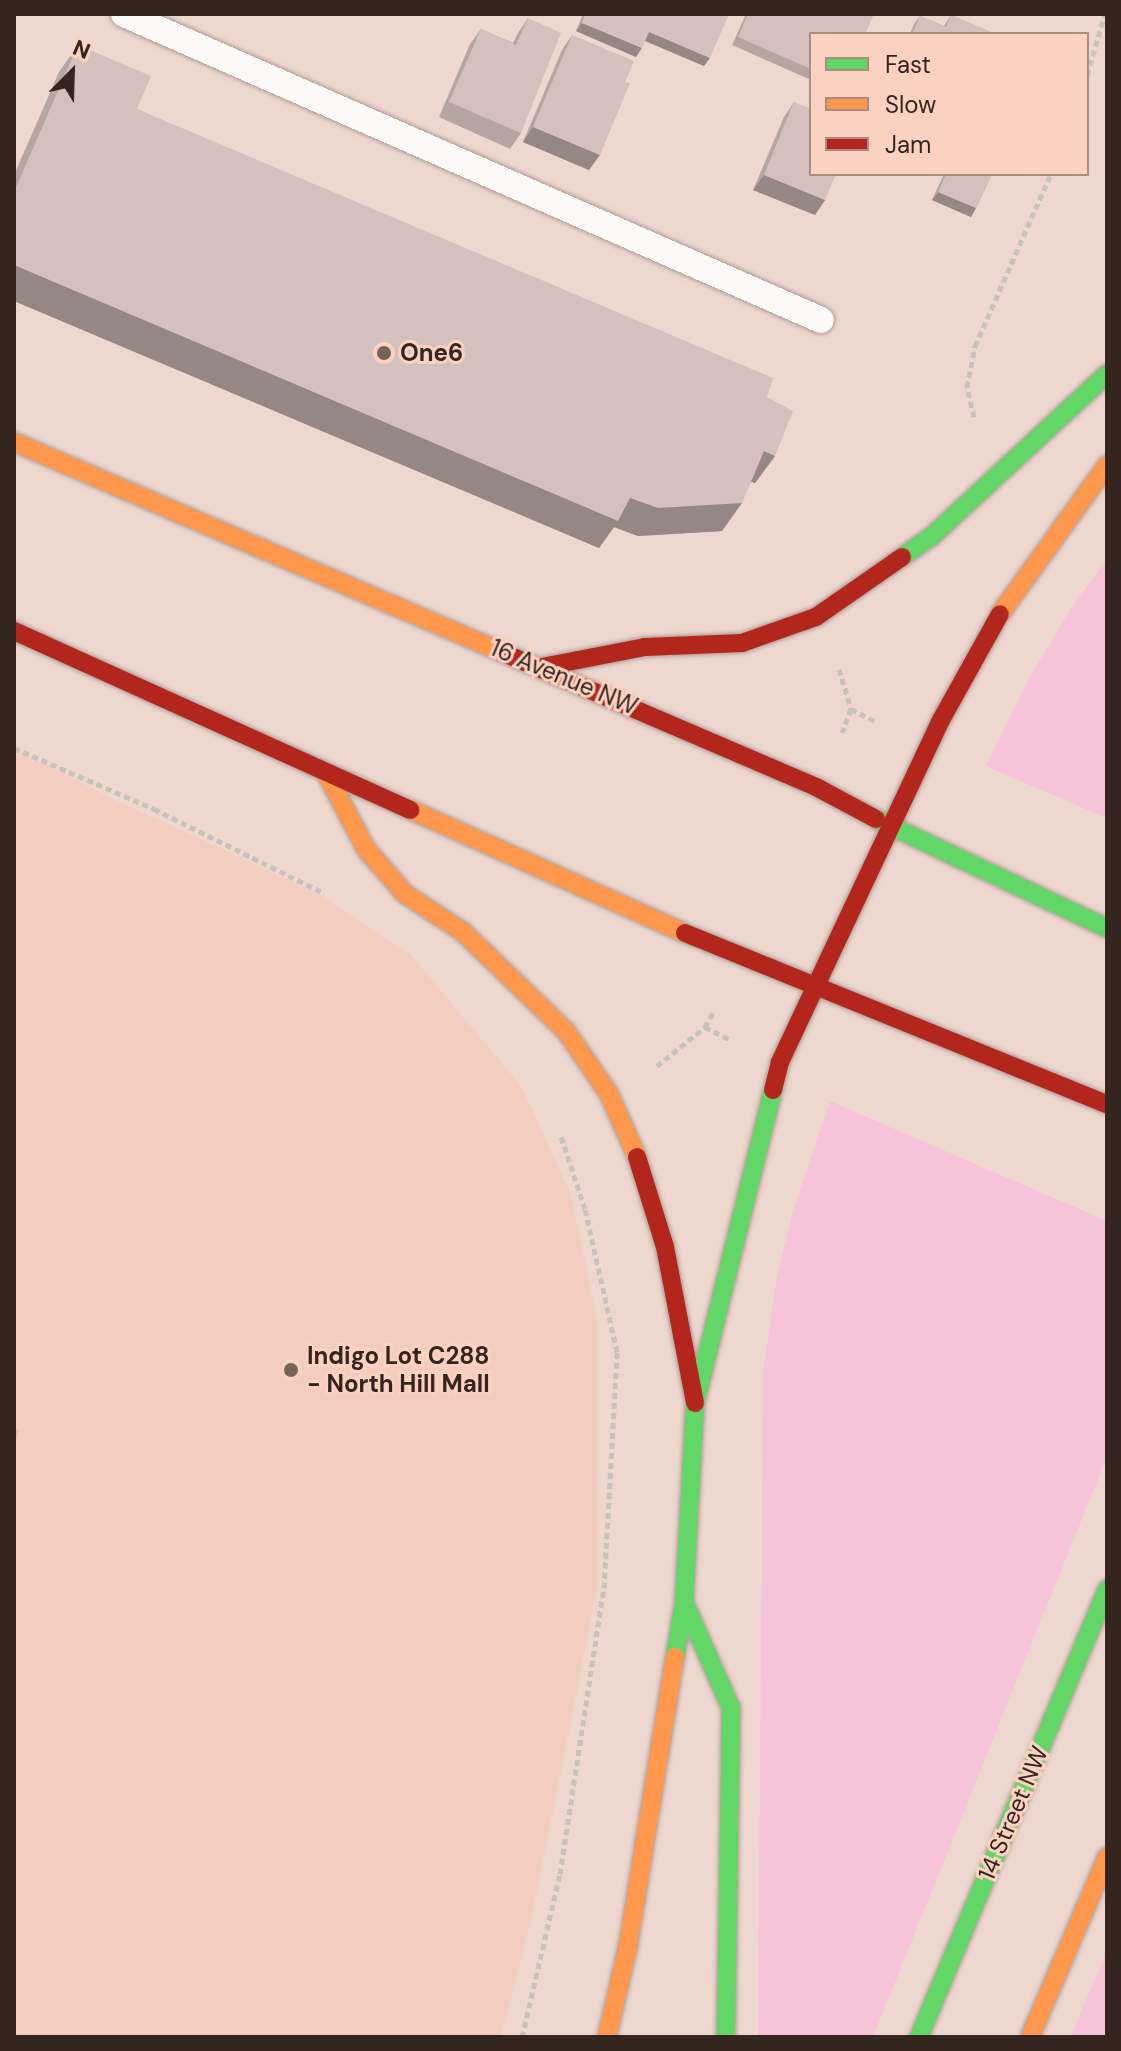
<!DOCTYPE html>
<style>
body{margin:0}
#map{position:relative;width:1121px;height:2051px;overflow:hidden;background:#eed7ce;font-family:"DM Sans",sans-serif}
div>[style]{position:absolute}
.built>*{inset:0;background:#f3cdbf}
.green>*{inset:0;background:#f6c3d8}
.path>*{height:5px;margin-top:-2.5px;transform-origin:0;background:repeating-linear-gradient(90deg,#c8c2bd 0 6px,transparent 0 10px)}
.roads{filter:drop-shadow(0 0 2px #ae9d96) drop-shadow(0 0 2px #ae9d96)}
.lane>*{height:26px;margin:-13px;padding:0 13px;transform-origin:13px;border-radius:13px;background:#fcf9f8}
.fast>*{height:18px;margin:-9px;padding:0 9px;transform-origin:9px;border-radius:9px;background:#63d668}
.slow>*{height:18px;margin:-9px;padding:0 9px;transform-origin:9px;border-radius:9px;background:#ff974d}
.jam>*{height:18px;margin:-9px;padding:0 9px;transform-origin:9px;border-radius:9px;background:#b3261e}
.wall>*{inset:0;background:#b6a6a3}
.shaded-wall>*{inset:0;background:#948784}
.building>*{inset:0;background:#d4c1bd}
.dots>*{width:22px;height:22px;translate:-50% -50%;box-sizing:border-box;border:4px solid #fbd1c1;border-radius:50%}
span{translate:-50% -50%;white-space:nowrap;text-align:center;line-height:1.15;-webkit-text-stroke:6px #fbd1c1;paint-order:stroke}
.poi-label{font-size:24px;color:#34251f;font-weight:700}
.left{translate:0 -50%;text-align:left}
.street-label{font-size:24px;color:#34251f}
.frame{position:absolute;inset:0;border:16px solid #34251f;pointer-events:none}
.legend{position:absolute;left:809px;top:32px;width:280px;height:144px;box-sizing:border-box;background:#fbd1c1;border:2px solid #ab8c80;margin:0;padding:10px 14px;list-style:none;font-size:24px;color:#34251f}
.legend li{display:flex;align-items:center;gap:16px;height:40px}
.legend b{width:40px;border:2px solid #ab8c80}
.north{position:absolute;left:32px;top:32px;width:80px;height:80px;-webkit-text-stroke:6px #fbd1c1;paint-order:stroke;rotate:23deg;font-size:22px;font-weight:700;line-height:32px;text-align:center;color:#34251f}
.north::after{content:'';display:block;margin:auto;width:28px;height:36px;background:#34251f;clip-path:polygon(50% 0,100% 100%,50% 72%,0 100%)}
</style>
<div id="map">
<div class="built">
<div style="clip-path:polygon(14px 748px,115px 800px,313px 891px,410px 954px,521px 1086px,571px 1194px,597px 1321px,598px 1583px,532px 1917px,501px 2037px,14px 2037px)"></div>
</div>
<div class="green">
<div style="clip-path:polygon(1107px 561px,1107px 818px,986px 766px,1028px 680px,1073px 605px)"></div>
<div style="clip-path:polygon(830px 1101px,1107px 1221px,1107px 1457px,873px 2037px,758px 2037px,763px 1374px,777px 1276px,793px 1211px)"></div>
<div style="clip-path:polygon(1107px 1952px,1107px 2037px,1070px 2037px)"></div>
</div>
<div class="path">
<div style="left:1087px;top:75px;width:64px;rotate:-73.6deg"></div>
<div style="left:974px;top:417px;width:31px;rotate:-103deg"></div>
<div style="left:967px;top:387px;width:42px;rotate:-79deg"></div>
<div style="left:975px;top:346px;width:188px;rotate:-66.2deg"></div>
<div style="left:839px;top:669px;width:42px;rotate:73.3deg"></div>
<div style="left:851px;top:709px;width:25px;rotate:111deg"></div>
<div style="left:851px;top:709px;width:30px;rotate:27deg"></div>
<div style="left:14px;top:748px;width:153px;rotate:23.5deg"></div>
<div style="left:154px;top:809px;width:190px;rotate:26.3deg"></div>
<div style="left:705px;top:1027px;width:27px;rotate:27deg"></div>
<div style="left:657px;top:1066px;width:62px;rotate:-39.1deg"></div>
<div style="left:705px;top:1027px;width:19px;rotate:-62deg"></div>
<div style="left:522px;top:2037px;width:167px;rotate:-76.9deg"></div>
<div style="left:560px;top:1874px;width:289px;rotate:-81.3deg"></div>
<div style="left:604px;top:1588px;width:236px;rotate:-86.8deg"></div>
<div style="left:617px;top:1352px;width:147px;rotate:-102.6deg"></div>
<div style="left:585px;top:1209px;width:77px;rotate:-108.2deg"></div>
</div>
<div class="roads">
<div class="lane">
<div style="left:124px;top:14px;width:761px;rotate:23.7deg"></div>
</div>
<div class="fast">
<div style="left:902px;top:557px;width:35px;rotate:-35deg"></div>
<div style="left:931px;top:537px;width:240px;rotate:-42.8deg"></div>
<div style="left:876px;top:819px;width:255px;rotate:25.3deg"></div>
<div style="left:684px;top:1602px;width:116px;rotate:66.1deg"></div>
<div style="left:731px;top:1708px;width:329px;rotate:90.9deg"></div>
<div style="left:675px;top:1657px;width:56px;rotate:-80.7deg"></div>
<div style="left:684px;top:1602px;width:199px;rotate:-86.8deg"></div>
<div style="left:695px;top:1403px;width:323px;rotate:-76deg"></div>
<div style="left:919px;top:2037px;width:486px;rotate:-67.2deg"></div>
</div>
<div class="slow">
<div style="left:14px;top:442px;width:536px;rotate:23.31deg"></div>
<div style="left:1000px;top:614px;width:183px;rotate:-54.3deg"></div>
<div style="left:326px;top:773px;width:86px;rotate:62.2deg"></div>
<div style="left:366px;top:849px;width:60px;rotate:49.1deg"></div>
<div style="left:405px;top:894px;width:69px;rotate:33.2deg"></div>
<div style="left:463px;top:932px;width:143px;rotate:43.9deg"></div>
<div style="left:566px;top:1031px;width:76px;rotate:55.7deg"></div>
<div style="left:609px;top:1094px;width:69px;rotate:66deg"></div>
<div style="left:411px;top:810px;width:300px;rotate:24.2deg"></div>
<div style="left:607px;top:2037px;width:93px;rotate:-77deg"></div>
<div style="left:628px;top:1946px;width:293px;rotate:-80.8deg"></div>
<div style="left:1030px;top:2037px;width:196px;rotate:-66.8deg"></div>
</div>
<div class="jam">
<div style="left:14px;top:631px;width:435px;rotate:24.3deg"></div>
<div style="left:506px;top:654px;width:340px;rotate:23.2deg"></div>
<div style="left:818px;top:788px;width:66px;rotate:28.1deg"></div>
<div style="left:542px;top:667px;width:105px;rotate:-11deg"></div>
<div style="left:645px;top:647px;width:97px;rotate:-2.4deg"></div>
<div style="left:742px;top:643px;width:78px;rotate:-19.4deg"></div>
<div style="left:816px;top:617px;width:105px;rotate:-34.9deg"></div>
<div style="left:685px;top:933px;width:455px;rotate:22.1deg"></div>
<div style="left:773px;top:1090px;width:29px;rotate:-76deg"></div>
<div style="left:780px;top:1062px;width:378px;rotate:-64.8deg"></div>
<div style="left:941px;top:720px;width:121px;rotate:-60.9deg"></div>
<div style="left:637px;top:1157px;width:94px;rotate:72.7deg"></div>
<div style="left:665px;top:1247px;width:159px;rotate:79.1deg"></div>
</div>
</div>
<div class="wall">
<div style="clip-path:polygon(583px 14px,729px 14px,704px 66px,645px 41px,636px 57px,576px 31px)"></div>
<div style="clip-path:polygon(746px 14px,874px 14px,811px 34px,811px 80px,732px 45px)"></div>
<div style="clip-path:polygon(951px 15px,995px 34px,910px 34px,914px 24px,920px 16px,944px 26px)"></div>
<div style="clip-path:polygon(528px 18px,521px 133px,510px 149px,439px 117px,470px 44px,481px 29px,513px 43px,518px 33px)"></div>
<div style="clip-path:polygon(572px 35px,625px 82px,589px 170px,523px 142px,562px 50px)"></div>
<div style="clip-path:polygon(78px 45px,137px 109px,767px 397px,775px 456px,755px 483px,751px 482px,722px 531px,638px 536px,614px 527px,599px 548px,14px 301px,14px 175px,59px 72px)"></div>
<div style="clip-path:polygon(794px 102px,825px 200px,815px 215px,753px 190px,784px 117px)"></div>
<div style="clip-path:polygon(944px 174px,992px 174px,976px 208px,971px 217px,932px 200px)"></div>
</div>
<div class="shaded-wall">
<div style="clip-path:polygon(582px 23px,642px 48px,636px 57px,576px 31px)"></div>
<div style="clip-path:polygon(649px 32px,710px 58px,704px 66px,643px 40px)"></div>
<div style="clip-path:polygon(533px 127px,600px 155px,589px 170px,523px 142px)"></div>
<div style="clip-path:polygon(764px 175px,825px 200px,815px 215px,753px 190px)"></div>
<div style="clip-path:polygon(938px 192px,976px 208px,971px 217px,932px 200px)"></div>
<div style="clip-path:polygon(14px 265px,630px 498px,742px 503px,722px 531px,638px 536px,614px 527px,599px 548px,14px 301px)"></div>
<div style="clip-path:polygon(764px 451px,775px 456px,755px 483px,744px 479px)"></div>
</div>
<div class="building">
<div style="clip-path:polygon(585px 14px,729px 14px,710px 58px,649px 32px,642px 48px,582px 23px)"></div>
<div style="clip-path:polygon(748px 14px,874px 14px,865px 34px,811px 34px,811px 69px,738px 37px)"></div>
<div style="clip-path:polygon(951px 15px,995px 34px,912px 34px,920px 16px,946px 27px)"></div>
<div style="clip-path:polygon(528px 18px,561px 33px,521px 133px,449px 102px,481px 29px,516px 45px)"></div>
<div style="clip-path:polygon(572px 35px,634px 61px,625px 82px,630px 83px,600px 155px,533px 127px)"></div>
<div style="clip-path:polygon(78px 45px,151px 76px,137px 109px,773px 378px,767px 397px,793px 411px,775px 456px,764px 451px,742px 503px,658px 508px,630px 498px,618px 521px,14px 265px,14px 192px)"></div>
<div style="clip-path:polygon(794px 102px,811px 109px,811px 174px,836px 174px,825px 200px,764px 175px)"></div>
<div style="clip-path:polygon(946px 174px,992px 174px,976px 208px,938px 192px)"></div>
<div style="clip-path:polygon(14px 1428px,19px 1430px,14px 1442px)"></div>
</div>
<div class="dots">
<div style="left:384px;top:353px;background:#75635c"></div>
<div style="left:291px;top:1370px;background:#75635c"></div>
</div>
<div class="poi-label">
<span class="left" style="left:400px;top:353px">One6</span>
<span class="left" style="left:307px;top:1370px">Indigo Lot C288<br>- North Hill Mall</span>
</div>
<div class="street-label">
<span style="left:564px;top:677px;rotate:23deg">16 Avenue NW</span>
<span style="left:1013px;top:1813px;rotate:-67deg">14 Street NW</span>
</div>
<div class="frame"></div>
<ul class="legend">
<li><b style="height:10px;background:#63d668"></b>Fast</li>
<li><b style="height:10px;background:#ff974d"></b>Slow</li>
<li><b style="height:10px;background:#b3261e"></b>Jam</li>
</ul>
<div class="north">N</div>
</div>
